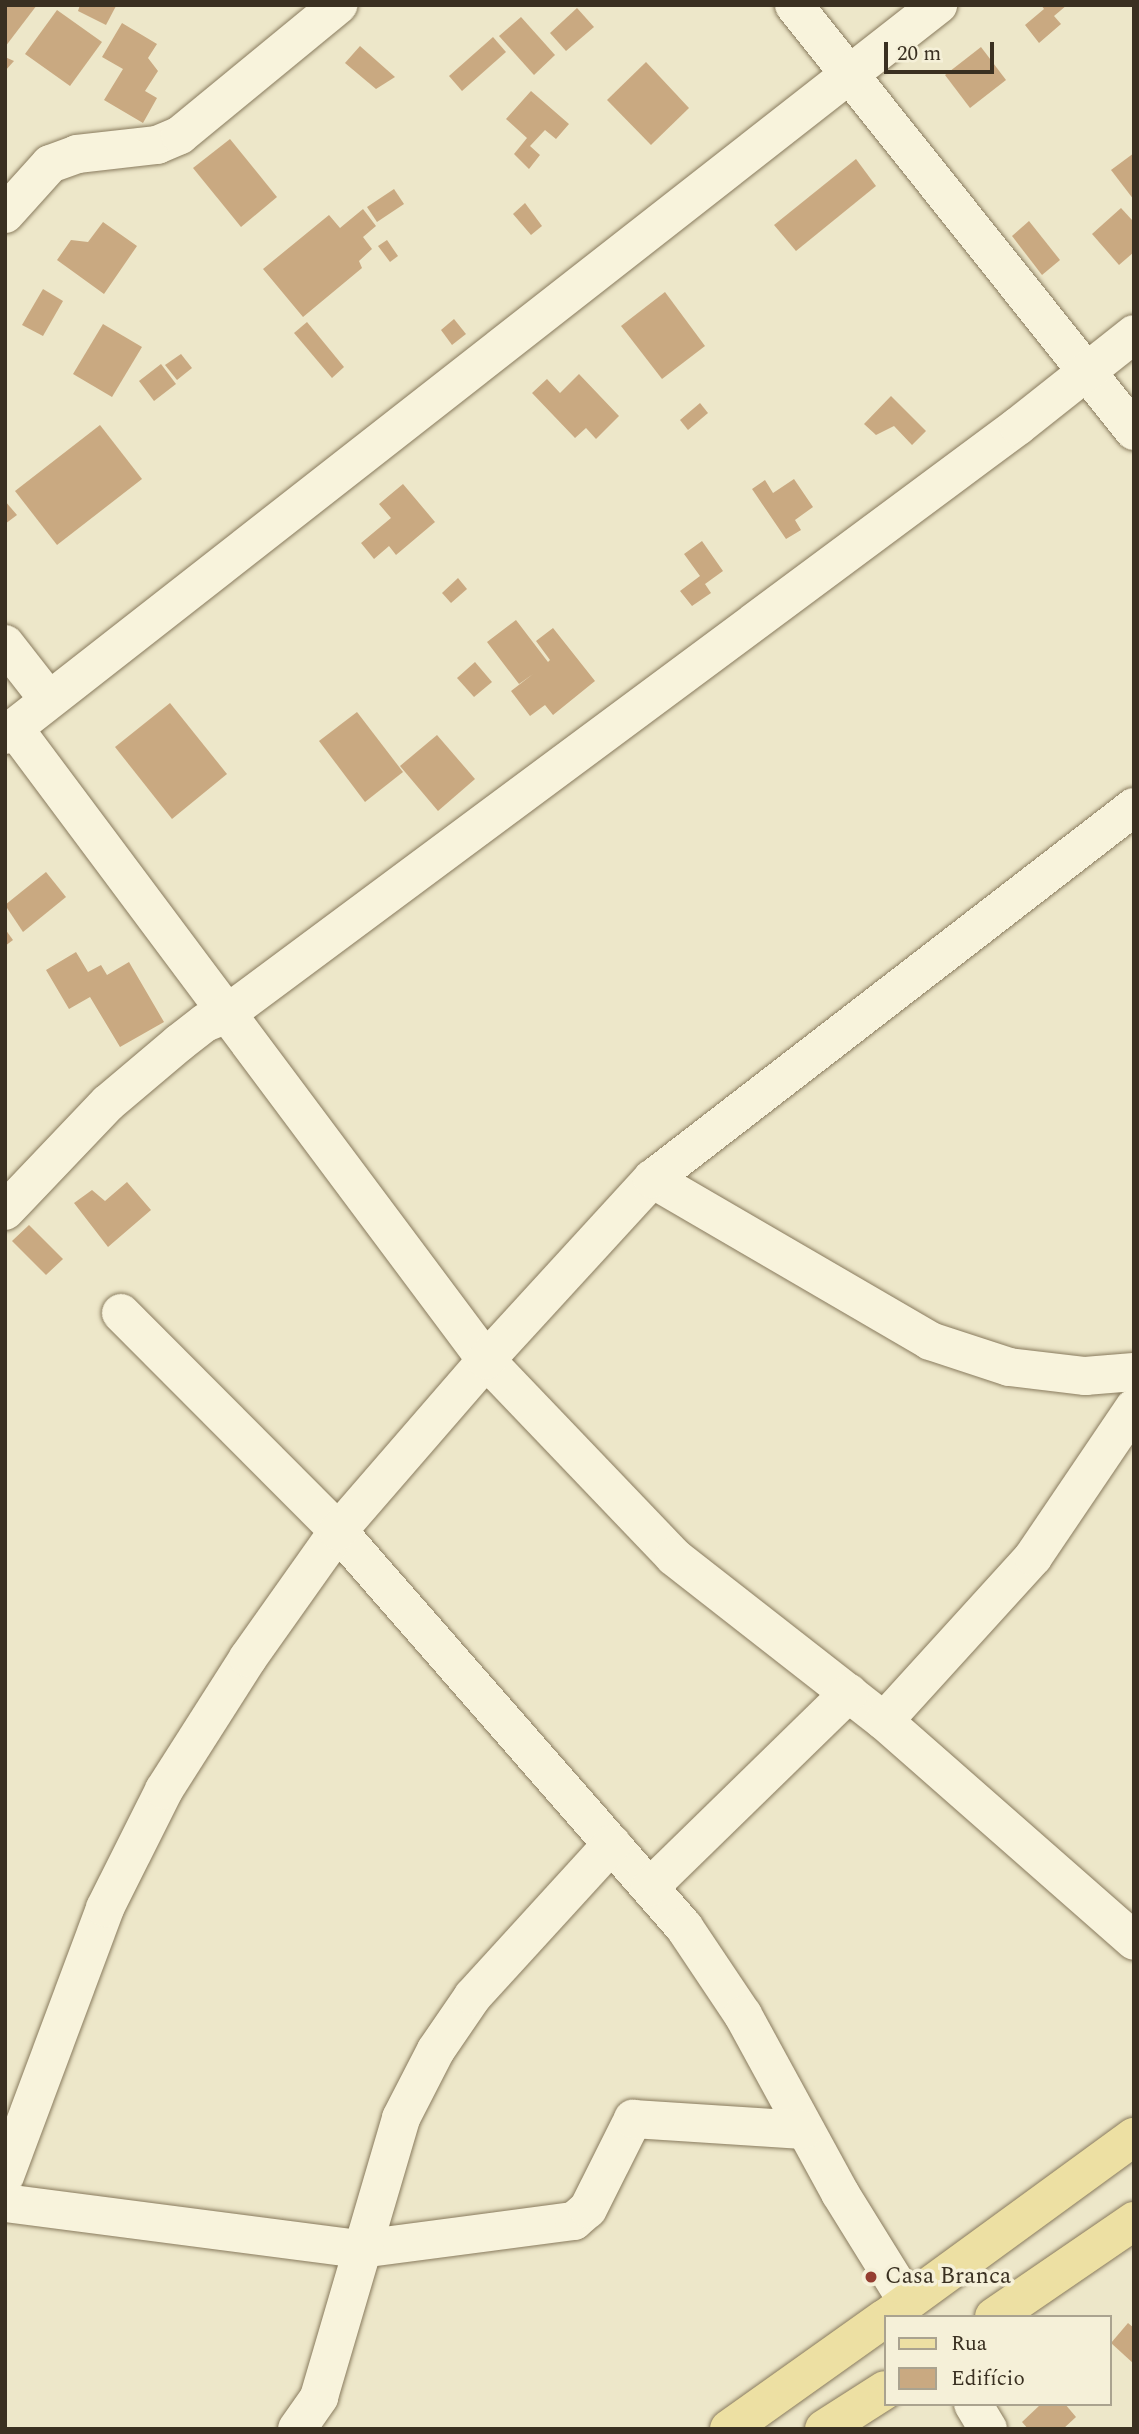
<!DOCTYPE html>
<meta charset="utf-8">
<style>
body{margin:0}
#map{position:relative;width:1139px;height:2434px;overflow:hidden;background:#ede7c9;font-family:Spectral,serif}
div>[style]{position:absolute}
.building>*{inset:0;background:#c9a981}
.roads{filter:drop-shadow(0 0 2px #897b5e) drop-shadow(0 0 2px #897b5e)}
.minor>*{height:38px;margin:-19px;padding:0 19px;transform-origin:19px;border-radius:19px;background:#f8f3dc}
.tertiary>*{height:38px;margin:-19px;padding:0 19px;transform-origin:19px;border-radius:19px;background:#f8f3dc}
.primary>*{height:38px;margin:-19px;padding:0 19px;transform-origin:19px;border-radius:19px;background:#ede0a3}
.dots>*{width:19px;height:19px;translate:-50% -50%;box-sizing:border-box;border:4px solid #f5f0d8;border-radius:50%}
span{translate:-50% -50%;white-space:nowrap;text-align:center;line-height:1.15;-webkit-text-stroke:7px #f5f0d8;paint-order:stroke}
.poi-label{font-size:23px;color:#3a3021}
.left{translate:0 -50%;text-align:left}
.frame{position:absolute;inset:0;border:7px solid #3a3021;pointer-events:none}
.legend{position:absolute;left:884px;top:2315px;width:228px;height:91px;box-sizing:border-box;background:#f5f0d8;border:2px solid #aaa38f;margin:0;padding:9px 12px;list-style:none;font-size:21px;color:#3a3021}
.legend li{display:flex;align-items:center;gap:14px;height:35px}
.legend b{width:35px;border:2px solid #aaa38f}
.scale{position:absolute;left:884px;top:42px;width:110px;height:32px;box-sizing:border-box;border:4px solid #3a3021;border-top:0;padding-left:9px;font-size:21px;line-height:24px;white-space:nowrap;color:#3a3021;-webkit-text-stroke:5px #f5f0d8;paint-order:stroke}
</style>
<div id="map">
<div class="building">
<div style="clip-path:polygon(5px 5px,37px 5px,5px 47px)"></div>
<div style="clip-path:polygon(80px 5px,114px 5px,116px 6px,106px 25px,78px 11px)"></div>
<div style="clip-path:polygon(1041px 5px,1067px 5px,1054px 16px,1061px 24px,1039px 43px,1025px 25px,1044px 9px)"></div>
<div style="clip-path:polygon(577px 8px,594px 27px,566px 51px,550px 33px)"></div>
<div style="clip-path:polygon(57px 10px,102px 42px,70px 86px,25px 54px)"></div>
<div style="clip-path:polygon(521px 17px,555px 55px,534px 75px,499px 36px)"></div>
<div style="clip-path:polygon(122px 23px,157px 44px,148px 58px,158px 71px,145px 91px,157px 98px,143px 123px,104px 100px,123px 69px,102px 57px)"></div>
<div style="clip-path:polygon(493px 37px,506px 52px,462px 91px,449px 76px)"></div>
<div style="clip-path:polygon(360px 46px,395px 77px,376px 89px,345px 63px)"></div>
<div style="clip-path:polygon(981px 47px,1006px 80px,970px 108px,945px 75px)"></div>
<div style="clip-path:polygon(5px 57px,14px 61px,5px 71px)"></div>
<div style="clip-path:polygon(646px 62px,689px 108px,651px 145px,607px 100px)"></div>
<div style="clip-path:polygon(531px 91px,569px 124px,556px 139px,545px 130px,530px 146px,540px 155px,529px 169px,514px 154px,527px 138px,506px 119px)"></div>
<div style="clip-path:polygon(230px 139px,277px 197px,241px 227px,193px 168px)"></div>
<div style="clip-path:polygon(1134px 153px,1134px 200px,1111px 170px)"></div>
<div style="clip-path:polygon(856px 159px,876px 186px,796px 251px,774px 225px)"></div>
<div style="clip-path:polygon(394px 189px,404px 204px,377px 222px,367px 207px)"></div>
<div style="clip-path:polygon(525px 203px,542px 226px,531px 235px,513px 214px)"></div>
<div style="clip-path:polygon(1121px 208px,1132px 220px,1134px 252px,1119px 265px,1092px 234px)"></div>
<div style="clip-path:polygon(363px 209px,376px 226px,363px 237px,372px 249px,359px 261px,362px 268px,303px 317px,263px 269px,329px 215px,340px 228px)"></div>
<div style="clip-path:polygon(1029px 221px,1060px 260px,1042px 275px,1012px 236px)"></div>
<div style="clip-path:polygon(103px 222px,137px 246px,104px 294px,57px 260px,71px 240px,88px 242px)"></div>
<div style="clip-path:polygon(387px 240px,398px 256px,390px 262px,378px 246px)"></div>
<div style="clip-path:polygon(43px 289px,63px 301px,43px 336px,22px 325px)"></div>
<div style="clip-path:polygon(665px 292px,705px 346px,662px 379px,621px 326px)"></div>
<div style="clip-path:polygon(454px 319px,466px 334px,452px 345px,441px 330px)"></div>
<div style="clip-path:polygon(307px 322px,344px 367px,332px 378px,294px 333px)"></div>
<div style="clip-path:polygon(103px 324px,142px 347px,112px 397px,73px 374px)"></div>
<div style="clip-path:polygon(181px 354px,192px 368px,177px 380px,165px 365px)"></div>
<div style="clip-path:polygon(161px 364px,176px 384px,154px 401px,139px 381px)"></div>
<div style="clip-path:polygon(579px 374px,619px 416px,596px 439px,586px 428px,575px 438px,532px 393px,547px 379px,560px 393px)"></div>
<div style="clip-path:polygon(891px 396px,926px 431px,912px 445px,894px 426px,876px 435px,864px 424px)"></div>
<div style="clip-path:polygon(700px 403px,708px 413px,688px 430px,680px 420px)"></div>
<div style="clip-path:polygon(100px 425px,142px 479px,57px 545px,15px 491px)"></div>
<div style="clip-path:polygon(794px 479px,813px 507px,795px 520px,801px 530px,786px 539px,752px 489px,765px 480px,773px 493px)"></div>
<div style="clip-path:polygon(403px 484px,435px 522px,396px 555px,389px 546px,374px 559px,361px 543px,391px 518px,379px 504px)"></div>
<div style="clip-path:polygon(5px 501px,17px 515px,5px 524px)"></div>
<div style="clip-path:polygon(702px 541px,723px 571px,705px 584px,711px 593px,692px 606px,680px 591px,700px 576px,684px 554px)"></div>
<div style="clip-path:polygon(458px 578px,467px 589px,451px 603px,442px 593px)"></div>
<div style="clip-path:polygon(516px 620px,548px 662px,550px 660px,536px 641px,553px 628px,595px 681px,553px 715px,545px 705px,530px 716px,511px 691px,533px 674px,519px 684px,487px 642px)"></div>
<div style="clip-path:polygon(475px 662px,492px 682px,474px 697px,457px 678px)"></div>
<div style="clip-path:polygon(170px 703px,227px 774px,172px 819px,115px 747px)"></div>
<div style="clip-path:polygon(357px 712px,403px 772px,365px 802px,319px 741px)"></div>
<div style="clip-path:polygon(437px 735px,475px 779px,438px 811px,400px 766px)"></div>
<div style="clip-path:polygon(46px 872px,66px 897px,23px 932px,5px 905px)"></div>
<div style="clip-path:polygon(5px 929px,13px 940px,5px 946px)"></div>
<div style="clip-path:polygon(76px 952px,88px 972px,101px 965px,107px 975px,129px 962px,164px 1022px,120px 1047px,90px 997px,69px 1009px,46px 970px)"></div>
<div style="clip-path:polygon(127px 1182px,151px 1210px,108px 1247px,74px 1203px,92px 1190px,105px 1201px)"></div>
<div style="clip-path:polygon(29px 1225px,63px 1259px,46px 1275px,12px 1241px)"></div>
<div style="clip-path:polygon(1128px 2323px,1134px 2328px,1134px 2364px,1111px 2343px)"></div>
<div style="clip-path:polygon(1041px 2404px,1065px 2404px,1076px 2417px,1063px 2429px,1028px 2429px,1022px 2422px)"></div>
</div>
<div class="roads">
<div class="minor">
<div style="left:794px;top:5px;width:545px;rotate:51.41deg"></div>
<div style="left:5px;top:214px;width:67px;rotate:-48deg"></div>
<div style="left:50px;top:164px;width:29px;rotate:-20deg"></div>
<div style="left:77px;top:154px;width:81px;rotate:-6.4deg"></div>
<div style="left:157px;top:145px;width:25px;rotate:-23deg"></div>
<div style="left:180px;top:135px;width:205px;rotate:-39.4deg"></div>
<div style="left:5px;top:644px;width:70px;rotate:52deg"></div>
<div style="left:14px;top:728px;width:789px;rotate:53.25deg"></div>
<div style="left:486px;top:1360px;width:272px;rotate:46.3deg"></div>
<div style="left:674px;top:1557px;width:266px;rotate:38deg"></div>
<div style="left:884px;top:1721px;width:333px;rotate:41.3deg"></div>
<div style="left:652px;top:1179px;width:322px;rotate:30.2deg"></div>
<div style="left:930px;top:1341px;width:83px;rotate:18.2deg"></div>
<div style="left:1009px;top:1367px;width:77px;rotate:6.8deg"></div>
<div style="left:1085px;top:1376px;width:49px;rotate:-4.7deg"></div>
<div style="left:5px;top:1211px;width:149px;rotate:-46.4deg"></div>
<div style="left:108px;top:1103px;width:93px;rotate:-40.2deg"></div>
<div style="left:179px;top:1043px;width:33px;rotate:-38deg"></div>
<div style="left:205px;top:1023px;width:22px;rotate:-22deg"></div>
<div style="left:225px;top:1015px;width:988px;rotate:-36.6deg"></div>
<div style="left:1018px;top:426px;width:148px;rotate:-38.4deg"></div>
<div style="left:121px;top:1313px;width:308px;rotate:45.1deg"></div>
<div style="left:338px;top:1531px;width:526px;rotate:48.86deg"></div>
<div style="left:684px;top:1927px;width:106px;rotate:56.2deg"></div>
<div style="left:743px;top:2015px;width:203px;rotate:61.4deg"></div>
<div style="left:840px;top:2193px;width:127px;rotate:58.2deg"></div>
<div style="left:884px;top:1721px;width:222px;rotate:-47.7deg"></div>
<div style="left:1033px;top:1557px;width:180px;rotate:-55.9deg"></div>
<div style="left:650px;top:1887px;width:278px;rotate:-44.3deg"></div>
<div style="left:5px;top:2176px;width:286px;rotate:-69.5deg"></div>
<div style="left:105px;top:1908px;width:132px;rotate:-63.4deg"></div>
<div style="left:164px;top:1790px;width:156px;rotate:-57.5deg"></div>
<div style="left:248px;top:1658px;width:156px;rotate:-54.7deg"></div>
<div style="left:338px;top:1531px;width:226px;rotate:-49.1deg"></div>
<div style="left:486px;top:1360px;width:246px;rotate:-47.5deg"></div>
<div style="left:652px;top:1179px;width:609px;rotate:-37.66deg"></div>
<div style="left:5px;top:2203px;width:359px;rotate:7.4deg"></div>
<div style="left:361px;top:2249px;width:215px;rotate:-7.5deg"></div>
<div style="left:574px;top:2221px;width:18px;rotate:-41deg"></div>
<div style="left:588px;top:2209px;width:101px;rotate:-63.4deg"></div>
<div style="left:633px;top:2119px;width:171px;rotate:3.7deg"></div>
<div style="left:973px;top:2404px;width:29px;rotate:59deg"></div>
<div style="left:297px;top:2429px;width:39px;rotate:-55deg"></div>
<div style="left:319px;top:2397px;width:291px;rotate:-73.6deg"></div>
<div style="left:401px;top:2118px;width:76px;rotate:-62.8deg"></div>
<div style="left:436px;top:2050px;width:65px;rotate:-55.6deg"></div>
<div style="left:473px;top:1996px;width:206px;rotate:-47.6deg"></div>
</div>
<div class="tertiary">
<div style="left:5px;top:735px;width:1185px;rotate:-38.04deg"></div>
</div>
<div class="primary">
<div style="left:887px;top:2317px;width:306px;rotate:-36.1deg"></div>
<div style="left:994px;top:2317px;width:170px;rotate:-34.4deg"></div>
<div style="left:729px;top:2429px;width:191px;rotate:-35.4deg"></div>
<div style="left:824px;top:2429px;width:72px;rotate:-32.6deg"></div>
</div>
</div>
<div class="dots">
<div style="left:871px;top:2277px;background:#953e31"></div>
</div>
<div class="poi-label">
<span class="left" style="left:885px;top:2277px">Casa Branca</span>
</div>
<div class="frame"></div>
<ul class="legend">
<li><b style="height:9px;background:#ede0a3"></b>Rua</li>
<li><b style="height:19px;background:#c9a981"></b>Edifício</li>
</ul>
<div class="scale">20 m</div>
</div>
